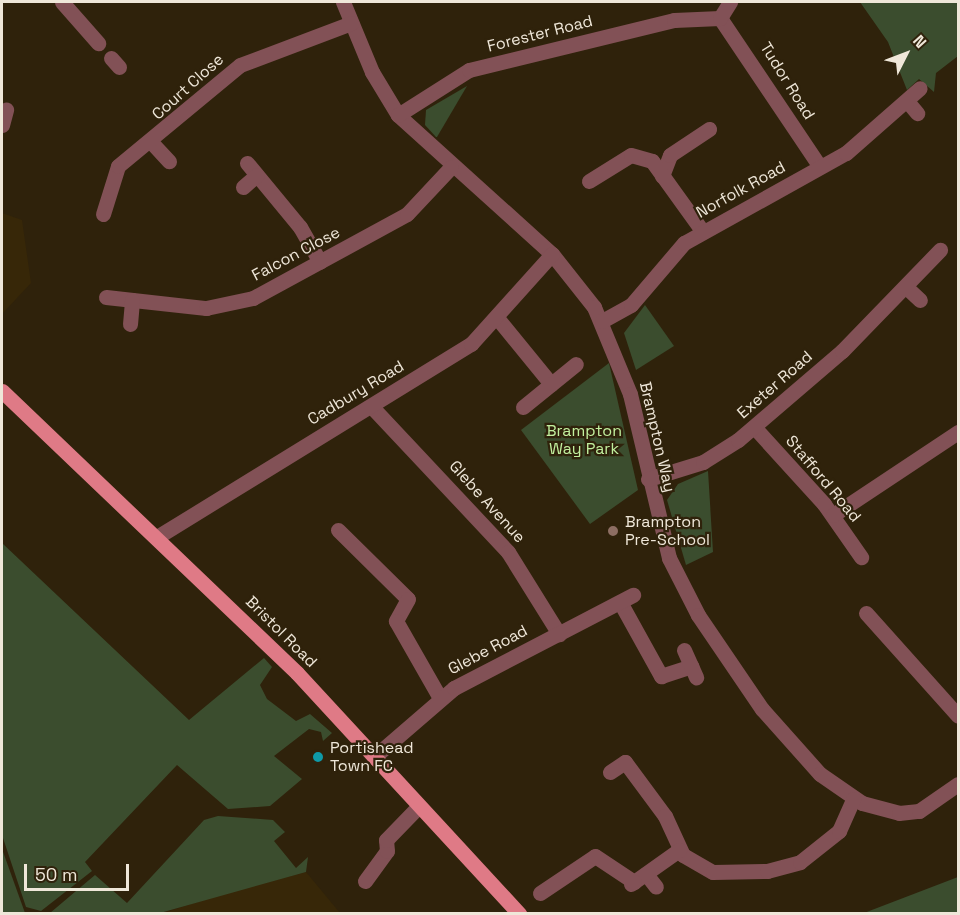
<!DOCTYPE html>
<style>
body{margin:0}
#map{position:relative;width:960px;height:915px;overflow:hidden;background:#2f220b;font-family:"Space Grotesk",sans-serif}
div>[style]{position:absolute}
.built>*{inset:0;background:#372708}
.green>*{inset:0;background:#3b4d2e}
.minor>*{height:15px;margin:-7.5px;padding:0 7.5px;transform-origin:7.5px;border-radius:7.5px;background:#825156}
.major>*{height:15px;margin:-7.5px;padding:0 7.5px;transform-origin:7.5px;border-radius:7.5px;background:#df7a86}
.dots>*{width:16px;height:16px;translate:-50% -50%;box-sizing:border-box;border:3px solid #2f220b;border-radius:50%}
span{translate:-50% -50%;white-space:nowrap;text-align:center;line-height:1.15;-webkit-text-stroke:4.5px #2f220b;paint-order:stroke}
.street-label{font-size:16px;color:#efe7d9}
.park-label{font-size:16px;color:#c1ef9e}
.poi-label{font-size:16px;color:#efe7d9}
.left{translate:0 -50%;text-align:left}
.frame{position:absolute;inset:0;border:3px solid #efe7d9;pointer-events:none}
.north{position:absolute;left:876px;top:24px;width:60px;height:60px;-webkit-text-stroke:4px #2f220b;paint-order:stroke;rotate:48deg;font-size:16px;font-weight:700;line-height:24px;text-align:center;color:#efe7d9}
.north::after{content:'';display:block;margin:auto;width:21px;height:27px;background:#efe7d9;clip-path:polygon(50% 0,100% 100%,50% 72%,0 100%)}
.scale{position:absolute;left:24px;top:864px;width:105px;height:27px;box-sizing:border-box;border:3px solid #efe7d9;border-top:0;padding-left:8px;font-size:18px;line-height:21px;white-space:nowrap;color:#efe7d9;-webkit-text-stroke:4px #2f220b;paint-order:stroke}
</style>
<div id="map">
<div class="built">
<div style="clip-path:polygon(2px 213px,22px 220px,31px 283px,2px 314px)"></div>
<div style="clip-path:polygon(306px 872px,340px 913px,160px 914px,222px 894px)"></div>
</div>
<div class="green">
<div style="clip-path:polygon(860px 2px,958px 2px,958px 56px,936px 73px,934px 92px,919px 79px,907px 90px,888px 42px)"></div>
<div style="clip-path:polygon(467px 86px,437px 137px,436px 137px,425px 125px,426px 110px)"></div>
<div style="clip-path:polygon(645px 305px,674px 346px,636px 370px,624px 333px)"></div>
<div style="clip-path:polygon(609px 363px,638px 490px,590px 524px,521px 430px)"></div>
<div style="clip-path:polygon(708px 471px,713px 552px,686px 565px,667px 500px,678px 484px)"></div>
<div style="clip-path:polygon(2px 543px,189px 720px,264px 658px,272px 667px,260px 685px,267px 699px,296px 721px,310px 714px,332px 733px,323px 741px,321px 732px,309px 729px,274px 756px,302px 779px,270px 806px,228px 809px,177px 765px,85px 862px,92px 871px,41px 911px,26px 907px,2px 835px)"></div>
<div style="clip-path:polygon(218px 816px,273px 820px,285px 832px,274px 841px,296px 868px,308px 857px,306px 872px,160px 913px,50px 913px,95px 875px,127px 903px,204px 820px)"></div>
<div style="clip-path:polygon(2px 849px,25px 913px,2px 913px)"></div>
<div style="clip-path:polygon(958px 877px,958px 913px,864px 913px)"></div>
</div>
<div class="minor">
<div style="left:62px;top:2px;width:55px;rotate:48.7deg"></div>
<div style="left:343px;top:2px;width:76px;rotate:67.5deg"></div>
<div style="left:372px;top:72px;width:50px;rotate:58.8deg"></div>
<div style="left:398px;top:115px;width:207px;rotate:42.1deg"></div>
<div style="left:552px;top:254px;width:68px;rotate:51.6deg"></div>
<div style="left:594px;top:307px;width:94px;rotate:67.5deg"></div>
<div style="left:630px;top:394px;width:169px;rotate:76.6deg"></div>
<div style="left:669px;top:558px;width:64px;rotate:63deg"></div>
<div style="left:698px;top:615px;width:114px;rotate:55.8deg"></div>
<div style="left:762px;top:709px;width:87px;rotate:48.3deg"></div>
<div style="left:820px;top:774px;width:51px;rotate:34.6deg"></div>
<div style="left:862px;top:803px;width:38px;rotate:15deg"></div>
<div style="left:899px;top:813px;width:20px;rotate:-6deg"></div>
<div style="left:919px;top:811px;width:47px;rotate:-34.7deg"></div>
<div style="left:720px;top:18px;width:179px;rotate:56.1deg"></div>
<div style="left:111px;top:58px;width:12px;rotate:48deg"></div>
<div style="left:907px;top:101px;width:16px;rotate:50deg"></div>
<div style="left:398px;top:115px;width:84px;rotate:-32.4deg"></div>
<div style="left:469px;top:70px;width:211px;rotate:-13.7deg"></div>
<div style="left:674px;top:20px;width:46px;rotate:-2.5deg"></div>
<div style="left:720px;top:18px;width:19px;rotate:-58deg"></div>
<div style="left:2px;top:125px;width:16px;rotate:-75deg"></div>
<div style="left:152px;top:143px;width:25px;rotate:47deg"></div>
<div style="left:247px;top:163px;width:83px;rotate:50.4deg"></div>
<div style="left:300px;top:227px;width:40px;rotate:60.3deg"></div>
<div style="left:662px;top:176px;width:22px;rotate:-69deg"></div>
<div style="left:670px;top:155px;width:47px;rotate:-33.7deg"></div>
<div style="left:589px;top:181px;width:49px;rotate:-31.8deg"></div>
<div style="left:631px;top:155px;width:22px;rotate:16deg"></div>
<div style="left:652px;top:161px;width:87px;rotate:54.3deg"></div>
<div style="left:243px;top:187px;width:18px;rotate:-41deg"></div>
<div style="left:103px;top:214px;width:50px;rotate:-72.6deg"></div>
<div style="left:118px;top:166px;width:158px;rotate:-39.6deg"></div>
<div style="left:240px;top:65px;width:119px;rotate:-20.7deg"></div>
<div style="left:906px;top:287px;width:19px;rotate:43deg"></div>
<div style="left:106px;top:297px;width:101px;rotate:6.3deg"></div>
<div style="left:206px;top:308px;width:48px;rotate:-12deg"></div>
<div style="left:253px;top:298px;width:175px;rotate:-28.6deg"></div>
<div style="left:407px;top:214px;width:64px;rotate:-46.9deg"></div>
<div style="left:498px;top:319px;width:84px;rotate:50.8deg"></div>
<div style="left:602px;top:321px;width:33px;rotate:-29deg"></div>
<div style="left:631px;top:305px;width:82px;rotate:-49.5deg"></div>
<div style="left:684px;top:243px;width:185px;rotate:-29.1deg"></div>
<div style="left:846px;top:153px;width:98px;rotate:-41.3deg"></div>
<div style="left:130px;top:324px;width:24px;rotate:-85deg"></div>
<div style="left:371px;top:406px;width:200px;rotate:46.8deg"></div>
<div style="left:508px;top:552px;width:97px;rotate:58.1deg"></div>
<div style="left:523px;top:407px;width:68px;rotate:-39.1deg"></div>
<div style="left:754px;top:427px;width:104px;rotate:47.7deg"></div>
<div style="left:824px;top:504px;width:65px;rotate:55.1deg"></div>
<div style="left:648px;top:479px;width:58px;rotate:-17.2deg"></div>
<div style="left:703px;top:462px;width:41px;rotate:-32.2deg"></div>
<div style="left:738px;top:440px;width:137px;rotate:-40.6deg"></div>
<div style="left:842px;top:351px;width:141px;rotate:-45.9deg"></div>
<div style="left:833px;top:515px;width:150px;rotate:-33.6deg"></div>
<div style="left:338px;top:530px;width:98px;rotate:44.6deg"></div>
<div style="left:408px;top:599px;width:25px;rotate:119deg"></div>
<div style="left:396px;top:621px;width:89px;rotate:60.3deg"></div>
<div style="left:157px;top:537px;width:369px;rotate:-31.6deg"></div>
<div style="left:471px;top:344px;width:121px;rotate:-48deg"></div>
<div style="left:620px;top:602px;width:85px;rotate:61deg"></div>
<div style="left:661px;top:676px;width:32px;rotate:-18deg"></div>
<div style="left:866px;top:613px;width:138px;rotate:48.2deg"></div>
<div style="left:684px;top:650px;width:30px;rotate:66deg"></div>
<div style="left:374px;top:757px;width:106px;rotate:-40.8deg"></div>
<div style="left:454px;top:688px;width:202px;rotate:-27.5deg"></div>
<div style="left:610px;top:772px;width:18px;rotate:-34deg"></div>
<div style="left:625px;top:762px;width:67px;rotate:53.5deg"></div>
<div style="left:665px;top:816px;width:43px;rotate:65.2deg"></div>
<div style="left:683px;top:855px;width:34px;rotate:30deg"></div>
<div style="left:713px;top:872px;width:54px;rotate:-1.1deg"></div>
<div style="left:767px;top:871px;width:34px;rotate:-15deg"></div>
<div style="left:800px;top:862px;width:50px;rotate:-38.5deg"></div>
<div style="left:839px;top:831px;width:35px;rotate:-66deg"></div>
<div style="left:646px;top:874px;width:16px;rotate:52deg"></div>
<div style="left:365px;top:881px;width:37px;rotate:-54deg"></div>
<div style="left:387px;top:851px;width:11px;rotate:-95deg"></div>
<div style="left:386px;top:840px;width:47px;rotate:-45.9deg"></div>
<div style="left:631px;top:884px;width:59px;rotate:-35.3deg"></div>
<div style="left:540px;top:893px;width:66px;rotate:-33.9deg"></div>
<div style="left:595px;top:856px;width:47px;rotate:33.7deg"></div>
</div>
<div class="major">
<div style="left:2px;top:391px;width:408px;rotate:43.7deg"></div>
<div style="left:297px;top:673px;width:328px;rotate:47.3deg"></div>
</div>
<div class="dots">
<div style="left:613px;top:531px;background:#8d6e63"></div>
<div style="left:318px;top:757px;background:#0f9aa8"></div>
</div>
<div class="street-label">
<span style="left:540px;top:34px;rotate:-14deg">Forester Road</span>
<span style="left:787px;top:81px;rotate:58deg">Tudor Road</span>
<span style="left:188px;top:87px;rotate:-42deg">Court Close</span>
<span style="left:741px;top:190px;rotate:-29deg">Norfolk Road</span>
<span style="left:296px;top:254px;rotate:-28deg">Falcon Close</span>
<span style="left:775px;top:385px;rotate:-41deg">Exeter Road</span>
<span style="left:356px;top:393px;rotate:-31deg">Cadbury Road</span>
<span style="left:657px;top:437px;rotate:77deg">Brampton Way</span>
<span style="left:823px;top:479px;rotate:50deg">Stafford Road</span>
<span style="left:487px;top:502px;rotate:48deg">Glebe Avenue</span>
<span style="left:281px;top:632px;rotate:45deg">Bristol Road</span>
<span style="left:488px;top:650px;rotate:-28deg">Glebe Road</span>
</div>
<div class="park-label">
<span style="left:584px;top:440px">Brampton<br>Way Park</span>
</div>
<div class="poi-label">
<span class="left" style="left:625px;top:531px">Brampton<br>Pre-School</span>
<span class="left" style="left:330px;top:757px">Portishead<br>Town FC</span>
</div>
<div class="frame"></div>
<div class="north">N</div>
<div class="scale">50 m</div>
</div>
